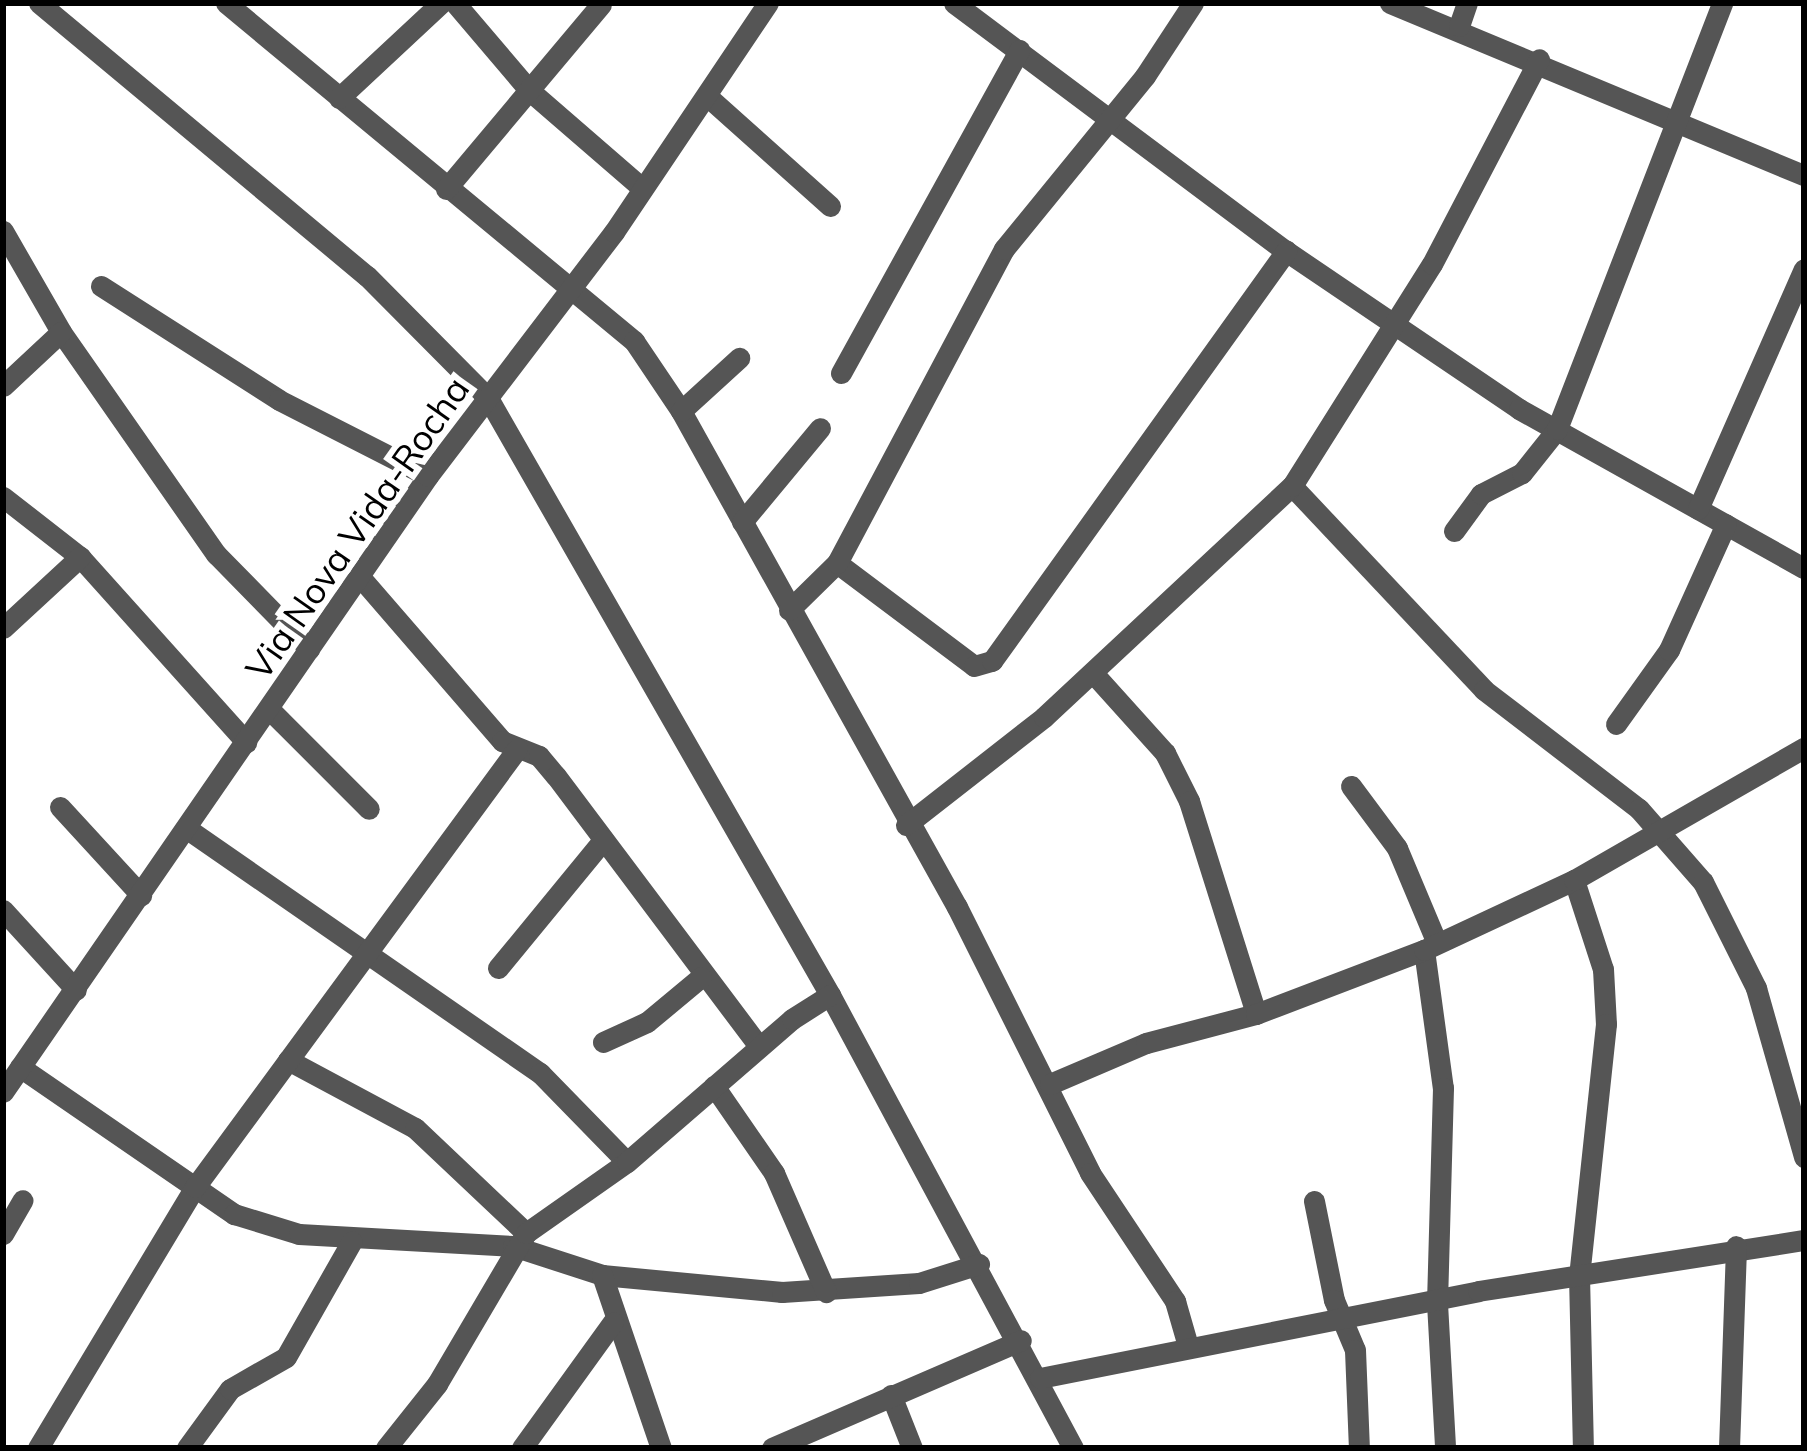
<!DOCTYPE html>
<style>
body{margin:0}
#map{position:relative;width:1807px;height:1451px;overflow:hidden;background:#fff;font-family:Mulish,sans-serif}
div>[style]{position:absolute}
.minor>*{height:21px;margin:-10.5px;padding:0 10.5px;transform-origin:10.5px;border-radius:10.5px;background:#555}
span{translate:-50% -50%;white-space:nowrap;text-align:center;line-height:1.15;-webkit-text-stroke:12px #fff;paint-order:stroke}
.street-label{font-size:36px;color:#000}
.frame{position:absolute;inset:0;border:6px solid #000;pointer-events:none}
</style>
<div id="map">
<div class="minor">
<div style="left:39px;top:3px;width:427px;rotate:39.8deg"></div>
<div style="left:367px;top:276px;width:172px;rotate:45.2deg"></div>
<div style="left:488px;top:398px;width:688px;rotate:60.19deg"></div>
<div style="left:830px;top:995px;width:514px;rotate:61.79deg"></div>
<div style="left:226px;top:3px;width:530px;rotate:39.64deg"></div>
<div style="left:634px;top:341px;width:84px;rotate:56.1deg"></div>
<div style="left:681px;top:411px;width:568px;rotate:60.91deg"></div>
<div style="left:957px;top:907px;width:297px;rotate:63.4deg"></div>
<div style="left:1090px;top:1173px;width:154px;rotate:56.4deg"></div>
<div style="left:1175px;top:1301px;width:47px;rotate:73.9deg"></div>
<div style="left:455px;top:3px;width:116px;rotate:49.6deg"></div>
<div style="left:530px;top:91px;width:148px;rotate:40.9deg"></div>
<div style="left:954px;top:3px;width:414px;rotate:36.8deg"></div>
<div style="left:1286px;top:251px;width:282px;rotate:34.1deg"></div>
<div style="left:1519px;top:409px;width:326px;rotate:29.2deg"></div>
<div style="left:1390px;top:3px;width:448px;rotate:22.6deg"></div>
<div style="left:1459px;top:26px;width:24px;rotate:-71deg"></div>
<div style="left:707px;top:96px;width:165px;rotate:41.8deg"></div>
<div style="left:339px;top:98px;width:139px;rotate:-43deg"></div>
<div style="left:446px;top:189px;width:241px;rotate:-50deg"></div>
<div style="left:3px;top:231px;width:116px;rotate:60.1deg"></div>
<div style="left:61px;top:332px;width:271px;rotate:55.1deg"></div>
<div style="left:216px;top:554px;width:133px;rotate:45.6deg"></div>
<div style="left:101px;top:286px;width:211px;rotate:32.6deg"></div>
<div style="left:279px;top:400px;width:167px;rotate:27deg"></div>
<div style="left:841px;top:373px;width:369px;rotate:-61.1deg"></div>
<div style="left:3px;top:386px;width:79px;rotate:-43deg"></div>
<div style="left:681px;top:411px;width:79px;rotate:-42.4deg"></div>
<div style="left:1292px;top:486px;width:280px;rotate:46.7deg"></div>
<div style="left:1484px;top:690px;width:195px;rotate:37.5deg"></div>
<div style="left:1639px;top:809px;width:97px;rotate:48.8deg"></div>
<div style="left:1703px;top:882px;width:119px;rotate:63.4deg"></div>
<div style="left:1756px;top:988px;width:176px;rotate:74.1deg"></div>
<div style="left:3px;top:497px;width:98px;rotate:37.9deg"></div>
<div style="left:80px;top:557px;width:249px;rotate:48.1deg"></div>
<div style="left:1698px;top:509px;width:262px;rotate:-66.2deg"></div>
<div style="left:742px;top:522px;width:122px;rotate:-50.3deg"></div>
<div style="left:1454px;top:531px;width:46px;rotate:-53.9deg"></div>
<div style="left:1481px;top:494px;width:46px;rotate:-27.1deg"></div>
<div style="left:1522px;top:473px;width:56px;rotate:-51.5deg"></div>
<div style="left:1557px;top:429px;width:457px;rotate:-68.8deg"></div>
<div style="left:837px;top:563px;width:171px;rotate:36.9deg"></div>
<div style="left:974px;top:666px;width:19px;rotate:-16deg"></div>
<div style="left:992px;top:661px;width:505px;rotate:-54.36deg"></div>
<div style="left:361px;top:578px;width:216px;rotate:49.1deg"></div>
<div style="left:502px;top:741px;width:40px;rotate:22deg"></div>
<div style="left:539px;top:756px;width:26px;rotate:50deg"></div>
<div style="left:556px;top:776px;width:338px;rotate:53.1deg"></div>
<div style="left:789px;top:610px;width:67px;rotate:-44.4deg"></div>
<div style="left:837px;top:563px;width:356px;rotate:-62deg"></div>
<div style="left:1004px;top:249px;width:223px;rotate:-50.8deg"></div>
<div style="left:1145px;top:76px;width:87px;rotate:-56.7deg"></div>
<div style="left:3px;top:628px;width:105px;rotate:-42.7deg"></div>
<div style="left:1093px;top:673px;width:108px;rotate:48deg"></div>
<div style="left:1165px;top:753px;width:54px;rotate:63.4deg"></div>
<div style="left:1189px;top:801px;width:223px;rotate:72.5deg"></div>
<div style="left:269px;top:709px;width:141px;rotate:45deg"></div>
<div style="left:1616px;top:724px;width:91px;rotate:-54.4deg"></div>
<div style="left:1669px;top:650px;width:138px;rotate:-65.7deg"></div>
<div style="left:1351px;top:786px;width:77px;rotate:53.4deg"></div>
<div style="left:1397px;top:848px;width:103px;rotate:67.2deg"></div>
<div style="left:60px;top:807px;width:120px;rotate:47.4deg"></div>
<div style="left:906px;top:825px;width:175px;rotate:-38deg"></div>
<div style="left:1044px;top:717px;width:339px;rotate:-43deg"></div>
<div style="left:1292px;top:486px;width:262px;rotate:-57.8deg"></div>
<div style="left:1432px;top:264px;width:231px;rotate:-62.4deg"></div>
<div style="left:186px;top:828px;width:431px;rotate:34.7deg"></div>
<div style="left:540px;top:1073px;width:124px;rotate:45.7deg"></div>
<div style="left:1574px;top:880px;width:94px;rotate:72deg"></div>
<div style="left:1603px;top:969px;width:55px;rotate:86.9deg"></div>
<div style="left:1606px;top:1024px;width:252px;rotate:96.1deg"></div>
<div style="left:1579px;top:1275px;width:173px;rotate:88.7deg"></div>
<div style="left:3px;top:910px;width:108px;rotate:47.6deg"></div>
<div style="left:1424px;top:950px;width:139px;rotate:82.2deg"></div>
<div style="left:1443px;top:1088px;width:215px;rotate:91.6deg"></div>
<div style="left:1437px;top:1303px;width:145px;rotate:86.8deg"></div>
<div style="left:498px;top:968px;width:166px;rotate:-50.6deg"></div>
<div style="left:603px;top:1042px;width:48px;rotate:-24.4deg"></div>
<div style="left:647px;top:1022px;width:70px;rotate:-39.8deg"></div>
<div style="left:288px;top:1060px;width:144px;rotate:28.2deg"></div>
<div style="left:415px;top:1128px;width:153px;rotate:43.4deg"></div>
<div style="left:20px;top:1067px;width:260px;rotate:34.5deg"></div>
<div style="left:234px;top:1214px;width:68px;rotate:17.1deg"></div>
<div style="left:299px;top:1234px;width:214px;rotate:3.2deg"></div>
<div style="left:513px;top:1246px;width:94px;rotate:18deg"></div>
<div style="left:602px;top:1275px;width:181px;rotate:5.4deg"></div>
<div style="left:782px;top:1292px;width:137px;rotate:-3.8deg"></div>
<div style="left:919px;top:1283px;width:63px;rotate:-17.6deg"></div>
<div style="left:1050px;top:1084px;width:104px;rotate:-23.1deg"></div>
<div style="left:1146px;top:1043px;width:114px;rotate:-14.8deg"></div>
<div style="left:1256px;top:1014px;width:180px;rotate:-20.9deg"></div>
<div style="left:1424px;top:950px;width:166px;rotate:-25deg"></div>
<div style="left:1574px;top:880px;width:265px;rotate:-29.9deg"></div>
<div style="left:714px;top:1086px;width:106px;rotate:55.4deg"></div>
<div style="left:774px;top:1173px;width:130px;rotate:66.4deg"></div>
<div style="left:3px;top:1092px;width:748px;rotate:-55.4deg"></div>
<div style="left:428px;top:476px;width:307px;rotate:-52.7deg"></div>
<div style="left:614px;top:232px;width:276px;rotate:-56.1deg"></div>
<div style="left:1314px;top:1201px;width:101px;rotate:78.6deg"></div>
<div style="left:1334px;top:1300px;width:54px;rotate:67.2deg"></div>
<div style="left:1355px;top:1350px;width:98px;rotate:87.7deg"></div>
<div style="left:3px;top:1234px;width:39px;rotate:-60deg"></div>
<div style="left:602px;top:1275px;width:183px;rotate:71.2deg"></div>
<div style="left:1040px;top:1378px;width:447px;rotate:-11.2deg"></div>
<div style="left:1478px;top:1291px;width:330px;rotate:-8.9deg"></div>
<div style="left:891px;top:1395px;width:57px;rotate:68.4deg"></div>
<div style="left:38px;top:1448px;width:305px;rotate:-59deg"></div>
<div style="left:195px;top:1187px;width:544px;rotate:-53.68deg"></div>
<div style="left:187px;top:1448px;width:73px;rotate:-53.9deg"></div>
<div style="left:230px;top:1389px;width:64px;rotate:-29.7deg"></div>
<div style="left:286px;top:1357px;width:133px;rotate:-60.4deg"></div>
<div style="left:386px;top:1448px;width:82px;rotate:-51.4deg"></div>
<div style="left:437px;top:1384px;width:175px;rotate:-59.5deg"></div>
<div style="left:526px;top:1233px;width:123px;rotate:-35.1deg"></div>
<div style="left:627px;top:1162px;width:218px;rotate:-40.9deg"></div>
<div style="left:792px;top:1019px;width:45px;rotate:-32.3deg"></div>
<div style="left:522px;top:1448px;width:155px;rotate:-54.2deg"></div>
<div style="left:772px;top:1448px;width:271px;rotate:-23.4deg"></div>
<div style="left:1729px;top:1448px;width:202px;rotate:-88deg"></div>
</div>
<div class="street-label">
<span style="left:357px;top:528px;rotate:-55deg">Via Nova Vida-Rocha</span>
</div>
<div class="frame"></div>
</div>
